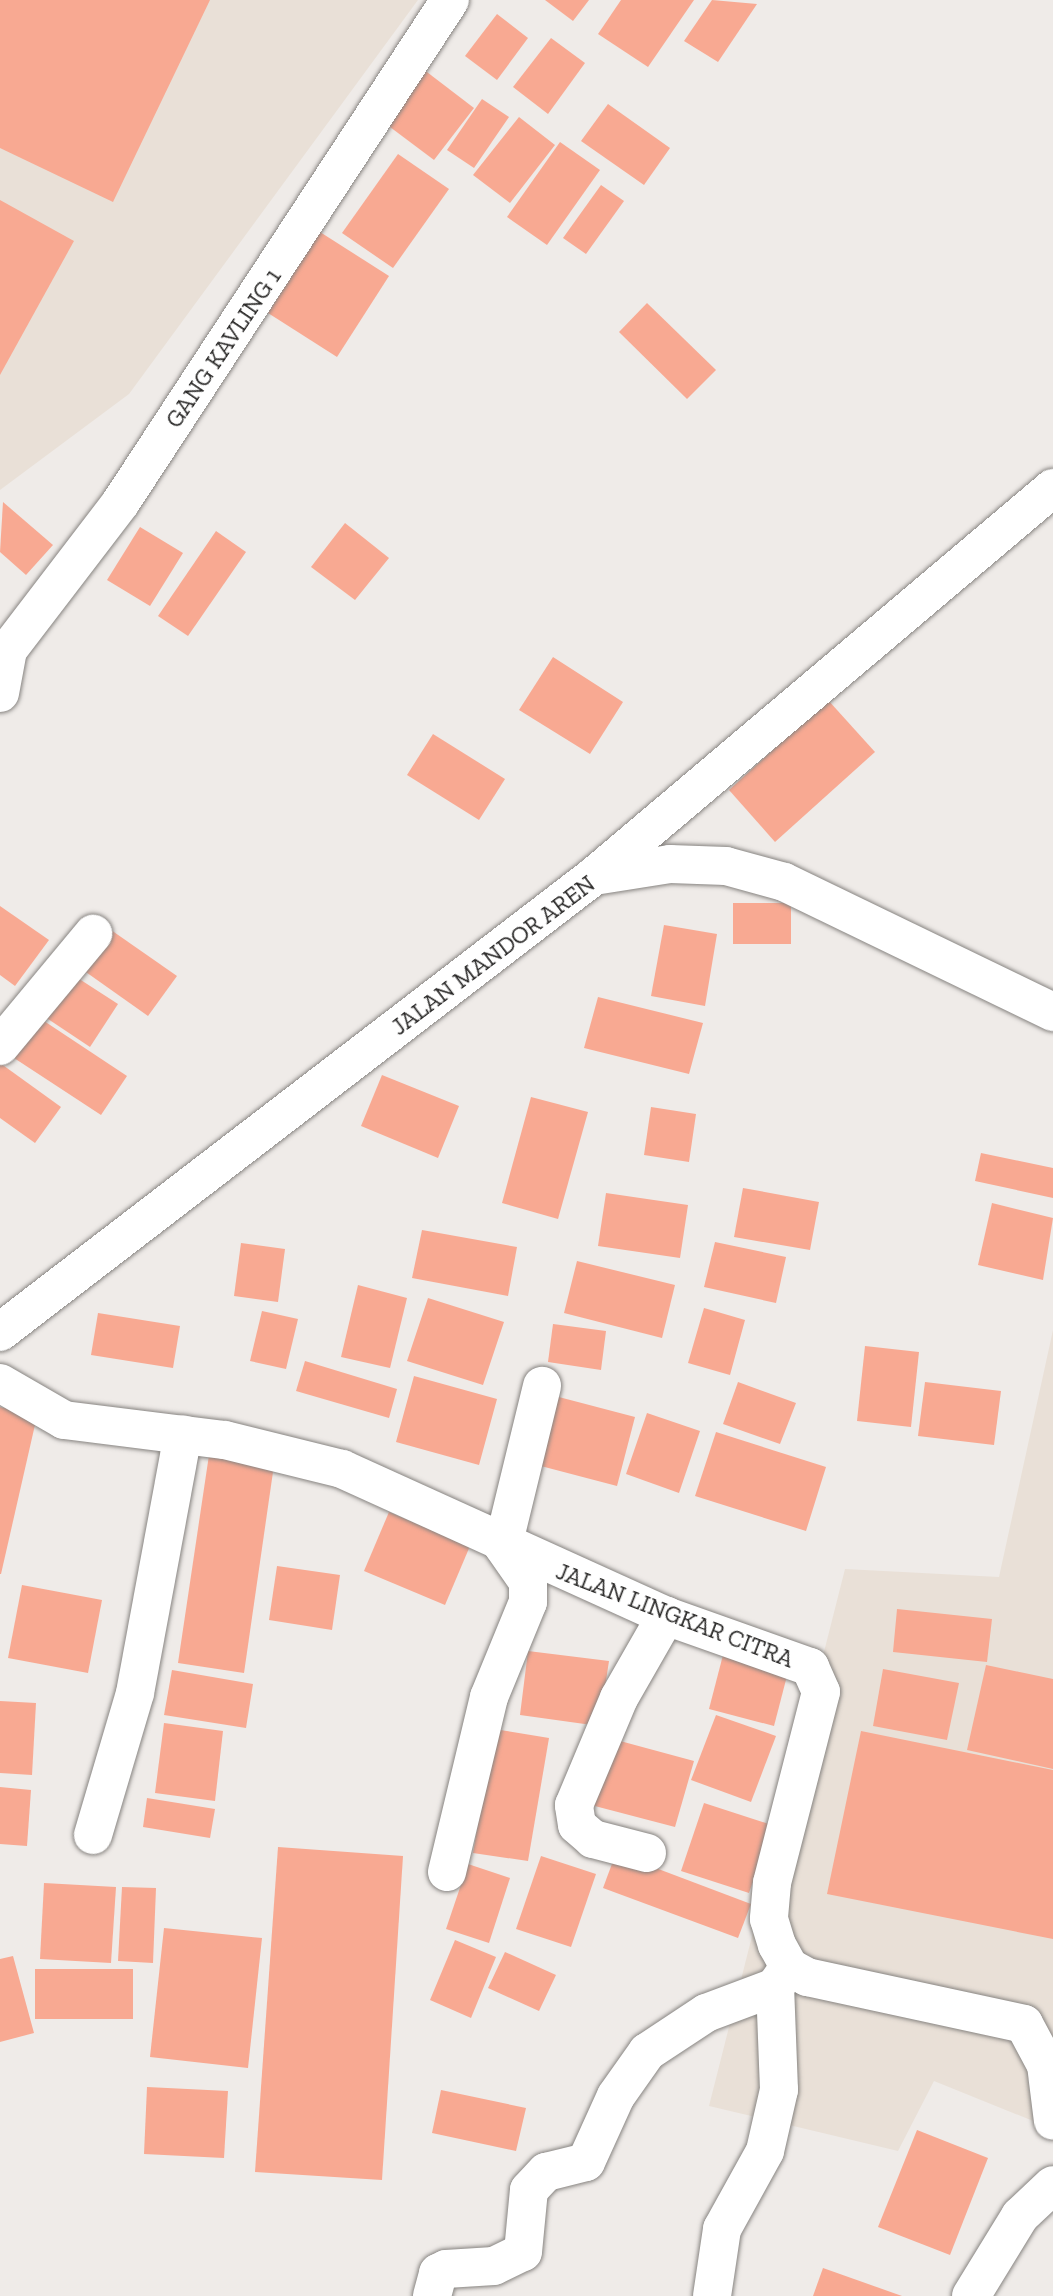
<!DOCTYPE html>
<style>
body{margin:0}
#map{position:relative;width:1053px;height:2296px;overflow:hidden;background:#efebe8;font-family:"Zilla Slab",serif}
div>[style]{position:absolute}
.built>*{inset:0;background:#e9e0d7}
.building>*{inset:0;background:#f8a992}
.roads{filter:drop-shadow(0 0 2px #878481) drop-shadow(0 0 2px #878481)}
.street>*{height:38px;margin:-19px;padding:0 19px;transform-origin:19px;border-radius:19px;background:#fff}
.secondary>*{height:38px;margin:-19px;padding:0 19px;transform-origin:19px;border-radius:19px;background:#fff}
span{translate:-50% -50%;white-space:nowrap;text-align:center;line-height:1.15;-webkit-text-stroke:5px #fff;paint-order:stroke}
.street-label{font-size:24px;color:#282726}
</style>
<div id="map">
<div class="built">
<div style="clip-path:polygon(0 0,418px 0,129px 394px,0 490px)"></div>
<div style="clip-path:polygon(1053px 1330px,1053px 2129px,934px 2081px,898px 2151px,709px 2106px,845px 1569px,999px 1577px)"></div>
</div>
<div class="building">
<div style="clip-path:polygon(0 0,210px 0,113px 202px,0 148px)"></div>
<div style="clip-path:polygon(545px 0,589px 0,573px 21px)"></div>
<div style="clip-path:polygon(621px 0,694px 0,648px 67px,598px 34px)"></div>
<div style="clip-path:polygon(712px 0,757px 4px,718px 62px,684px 41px)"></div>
<div style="clip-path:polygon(497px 14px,528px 38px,497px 80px,465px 56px)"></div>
<div style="clip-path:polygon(551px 38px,585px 63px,548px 114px,513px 87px)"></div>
<div style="clip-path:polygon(423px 69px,474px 108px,434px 160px,382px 121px)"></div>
<div style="clip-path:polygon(482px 99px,509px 117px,474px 168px,447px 150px)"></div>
<div style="clip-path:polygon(608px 104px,670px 148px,644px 185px,581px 141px)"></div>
<div style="clip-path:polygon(519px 117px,555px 145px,510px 203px,473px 175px)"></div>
<div style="clip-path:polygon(560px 142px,600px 170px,547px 245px,507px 217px)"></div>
<div style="clip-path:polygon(398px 154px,449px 189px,393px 268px,342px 233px)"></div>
<div style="clip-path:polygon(601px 185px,624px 201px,586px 254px,563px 238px)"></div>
<div style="clip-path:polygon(0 200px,74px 241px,0 375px)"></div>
<div style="clip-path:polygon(320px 232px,389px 276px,337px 357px,268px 313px)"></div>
<div style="clip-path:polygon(647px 303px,716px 370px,687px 399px,619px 332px)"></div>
<div style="clip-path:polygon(3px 502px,53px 545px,26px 575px,0 552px)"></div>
<div style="clip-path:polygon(345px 523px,389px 558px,355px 600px,311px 567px)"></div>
<div style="clip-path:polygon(140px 527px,183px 553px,150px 606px,107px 580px)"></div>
<div style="clip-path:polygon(216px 531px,246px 552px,188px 636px,158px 616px)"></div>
<div style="clip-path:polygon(553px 657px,623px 702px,590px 754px,519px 710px)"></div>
<div style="clip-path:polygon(828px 700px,875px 752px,775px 842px,729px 790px)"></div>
<div style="clip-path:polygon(433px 734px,505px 779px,479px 820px,407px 775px)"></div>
<div style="clip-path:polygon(733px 903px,791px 903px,791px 944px,733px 944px)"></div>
<div style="clip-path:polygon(0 906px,49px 940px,15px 986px,0 975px)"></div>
<div style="clip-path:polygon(664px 925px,717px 934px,705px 1006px,651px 996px)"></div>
<div style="clip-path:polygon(111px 930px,177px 976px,148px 1016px,83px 970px)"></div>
<div style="clip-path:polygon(70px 973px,118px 1004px,90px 1047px,42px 1015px)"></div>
<div style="clip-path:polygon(598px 997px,703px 1023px,689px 1074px,584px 1048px)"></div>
<div style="clip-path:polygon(41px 1019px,127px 1076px,101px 1115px,14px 1058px)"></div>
<div style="clip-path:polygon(0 1063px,61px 1107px,35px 1143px,0 1118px)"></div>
<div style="clip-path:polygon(382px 1075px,459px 1106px,438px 1158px,361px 1126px)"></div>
<div style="clip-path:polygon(531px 1097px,588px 1112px,558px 1219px,502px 1203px)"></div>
<div style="clip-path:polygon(651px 1107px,696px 1114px,689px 1162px,644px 1155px)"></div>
<div style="clip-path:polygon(981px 1153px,1053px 1168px,1053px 1198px,975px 1181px)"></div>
<div style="clip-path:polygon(743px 1188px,819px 1202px,810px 1250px,734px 1237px)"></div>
<div style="clip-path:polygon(606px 1193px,688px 1205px,680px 1258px,598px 1246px)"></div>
<div style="clip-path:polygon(992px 1203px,1053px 1218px,1043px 1280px,978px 1265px)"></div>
<div style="clip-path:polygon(422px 1230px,517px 1247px,508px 1296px,412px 1278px)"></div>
<div style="clip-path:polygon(715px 1242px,786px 1257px,776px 1303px,704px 1287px)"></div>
<div style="clip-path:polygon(241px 1243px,285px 1249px,278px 1302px,234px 1296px)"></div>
<div style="clip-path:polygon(577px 1261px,675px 1285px,662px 1338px,564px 1313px)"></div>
<div style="clip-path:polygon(358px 1285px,407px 1298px,390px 1368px,341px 1357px)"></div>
<div style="clip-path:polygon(428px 1298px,504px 1322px,483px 1385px,407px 1361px)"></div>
<div style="clip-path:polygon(704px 1308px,745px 1320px,730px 1375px,688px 1363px)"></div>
<div style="clip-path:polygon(262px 1311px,298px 1319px,286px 1369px,250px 1361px)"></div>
<div style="clip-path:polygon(98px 1313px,180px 1326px,173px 1368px,91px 1355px)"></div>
<div style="clip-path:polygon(553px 1324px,606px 1331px,601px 1370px,548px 1362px)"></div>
<div style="clip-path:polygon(865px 1346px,919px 1352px,911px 1427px,857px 1421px)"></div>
<div style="clip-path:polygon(305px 1361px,397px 1389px,389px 1418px,296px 1391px)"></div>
<div style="clip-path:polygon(414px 1376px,497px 1399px,479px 1465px,396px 1442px)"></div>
<div style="clip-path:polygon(738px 1382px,796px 1403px,780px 1444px,723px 1424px)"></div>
<div style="clip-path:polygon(925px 1382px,1001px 1391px,994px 1445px,918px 1436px)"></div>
<div style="clip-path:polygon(555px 1396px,635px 1417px,617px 1486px,537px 1465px)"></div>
<div style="clip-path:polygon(0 1407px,37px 1416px,1px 1574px,0 1574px)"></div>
<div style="clip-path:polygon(647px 1413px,700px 1431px,679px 1493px,626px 1474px)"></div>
<div style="clip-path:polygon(716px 1432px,826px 1467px,806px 1531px,695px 1496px)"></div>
<div style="clip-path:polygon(209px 1455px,274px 1465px,244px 1673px,178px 1663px)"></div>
<div style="clip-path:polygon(389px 1512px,470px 1546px,445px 1605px,364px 1571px)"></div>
<div style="clip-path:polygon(277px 1566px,340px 1575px,332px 1630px,269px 1620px)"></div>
<div style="clip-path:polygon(22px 1585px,102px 1600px,88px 1673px,8px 1658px)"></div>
<div style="clip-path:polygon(897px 1609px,992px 1619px,987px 1662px,893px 1652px)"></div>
<div style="clip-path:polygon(528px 1651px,609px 1661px,599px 1726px,520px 1715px)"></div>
<div style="clip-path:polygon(723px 1655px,788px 1672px,774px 1726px,709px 1709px)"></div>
<div style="clip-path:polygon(986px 1665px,1053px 1679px,1053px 1769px,967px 1750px)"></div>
<div style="clip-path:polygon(883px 1669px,959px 1683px,947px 1740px,873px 1726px)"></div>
<div style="clip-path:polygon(172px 1670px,253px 1684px,246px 1728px,164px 1715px)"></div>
<div style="clip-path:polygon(0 1701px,36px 1703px,32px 1775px,0 1773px)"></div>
<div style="clip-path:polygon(716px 1715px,776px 1736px,751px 1802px,691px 1780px)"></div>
<div style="clip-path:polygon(164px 1723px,223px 1731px,215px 1801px,155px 1793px)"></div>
<div style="clip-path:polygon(494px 1729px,549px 1738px,528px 1861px,473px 1853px)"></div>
<div style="clip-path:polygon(861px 1731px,1053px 1770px,1053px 1939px,827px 1894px)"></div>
<div style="clip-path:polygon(609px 1738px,694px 1761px,675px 1827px,591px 1805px)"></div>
<div style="clip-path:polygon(0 1787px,31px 1790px,27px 1846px,0 1844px)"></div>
<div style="clip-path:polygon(147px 1798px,215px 1809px,210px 1838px,143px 1827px)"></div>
<div style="clip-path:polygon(704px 1803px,772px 1825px,749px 1893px,681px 1871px)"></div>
<div style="clip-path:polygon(278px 1847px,403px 1856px,382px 2180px,255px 2172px)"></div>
<div style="clip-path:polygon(616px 1853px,751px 1904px,738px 1938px,603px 1888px)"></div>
<div style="clip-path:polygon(541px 1856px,596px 1874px,571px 1947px,516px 1929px)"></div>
<div style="clip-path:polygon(468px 1864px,510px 1878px,489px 1943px,446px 1929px)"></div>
<div style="clip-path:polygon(44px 1883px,116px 1887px,111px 1963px,40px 1959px)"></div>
<div style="clip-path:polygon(122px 1887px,156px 1888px,153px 1963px,118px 1961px)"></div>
<div style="clip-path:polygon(164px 1928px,262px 1938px,248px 2068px,150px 2057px)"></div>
<div style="clip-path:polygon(455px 1940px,496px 1957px,471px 2018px,430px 2000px)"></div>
<div style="clip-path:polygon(505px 1952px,556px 1975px,539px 2011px,488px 1988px)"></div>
<div style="clip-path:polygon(13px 1956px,34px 2033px,0 2042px,0 1959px)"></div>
<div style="clip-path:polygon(35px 1969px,133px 1969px,133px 2019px,35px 2019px)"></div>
<div style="clip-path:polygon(147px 2087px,228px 2091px,224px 2158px,144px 2154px)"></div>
<div style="clip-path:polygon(441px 2090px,526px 2108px,516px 2151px,432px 2133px)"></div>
<div style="clip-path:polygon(917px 2130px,988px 2158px,950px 2255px,878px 2227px)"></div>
<div style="clip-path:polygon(823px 2268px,902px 2296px,813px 2296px)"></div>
</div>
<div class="roads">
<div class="street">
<div style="left:0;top:693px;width:44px;rotate:-79.5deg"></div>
<div style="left:8px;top:650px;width:186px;rotate:-52.6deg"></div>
<div style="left:121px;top:502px;width:600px;rotate:-56.76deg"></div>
<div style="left:594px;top:876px;width:601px;rotate:-40.21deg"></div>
<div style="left:0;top:1046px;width:146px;rotate:-50.3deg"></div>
<div style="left:0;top:1383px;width:74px;rotate:30deg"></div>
<div style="left:64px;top:1420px;width:162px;rotate:7.1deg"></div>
<div style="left:225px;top:1440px;width:121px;rotate:13.9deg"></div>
<div style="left:342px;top:1469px;width:356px;rotate:24.4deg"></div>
<div style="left:666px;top:1616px;width:153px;rotate:19.5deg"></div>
<div style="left:810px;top:1667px;width:27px;rotate:66deg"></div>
<div style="left:821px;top:1692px;width:197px;rotate:104.4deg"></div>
<div style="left:772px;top:1883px;width:36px;rotate:95deg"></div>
<div style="left:769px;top:1919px;width:27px;rotate:73deg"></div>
<div style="left:777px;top:1945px;width:25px;rotate:61deg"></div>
<div style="left:789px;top:1967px;width:21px;rotate:29deg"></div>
<div style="left:807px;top:1977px;width:222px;rotate:12.2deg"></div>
<div style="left:1024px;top:2024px;width:47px;rotate:61.8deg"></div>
<div style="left:1046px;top:2065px;width:56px;rotate:82.9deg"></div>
<div style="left:93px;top:1835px;width:148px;rotate:-73.5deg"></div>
<div style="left:135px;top:1693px;width:263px;rotate:-79.5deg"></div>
<div style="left:647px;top:1853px;width:56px;rotate:-165.5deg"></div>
<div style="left:593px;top:1839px;width:21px;rotate:-139deg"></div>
<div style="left:577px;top:1825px;width:20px;rotate:-99deg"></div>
<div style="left:574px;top:1805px;width:116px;rotate:-67.2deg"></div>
<div style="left:619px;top:1698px;width:95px;rotate:-60.2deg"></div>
<div style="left:447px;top:1872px;width:180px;rotate:-76.5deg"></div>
<div style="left:489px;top:1697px;width:103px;rotate:-67.7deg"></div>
<div style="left:528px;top:1602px;width:20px;rotate:-90deg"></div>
<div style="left:528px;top:1582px;width:44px;rotate:-124.8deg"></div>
<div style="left:503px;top:1546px;width:165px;rotate:-76.3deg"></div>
<div style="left:432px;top:2296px;width:24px;rotate:-75deg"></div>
<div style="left:438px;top:2273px;width:9px;rotate:-27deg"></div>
<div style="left:446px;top:2269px;width:48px;rotate:-3.6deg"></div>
<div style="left:494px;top:2266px;width:32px;rotate:-26deg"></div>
<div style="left:523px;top:2252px;width:62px;rotate:-84.5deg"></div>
<div style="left:529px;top:2190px;width:25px;rotate:-47deg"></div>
<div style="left:546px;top:2172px;width:41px;rotate:-14deg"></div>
<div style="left:586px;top:2162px;width:72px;rotate:-65.6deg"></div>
<div style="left:616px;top:2096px;width:54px;rotate:-54.8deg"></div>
<div style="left:647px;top:2052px;width:71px;rotate:-33.5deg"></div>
<div style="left:706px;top:2013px;width:74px;rotate:-20.6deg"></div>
<div style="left:775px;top:1987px;width:24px;rotate:-55deg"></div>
<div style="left:712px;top:2296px;width:68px;rotate:-81.5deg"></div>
<div style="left:722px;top:2229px;width:89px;rotate:-61.1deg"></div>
<div style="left:765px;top:2151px;width:63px;rotate:-77.1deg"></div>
<div style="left:779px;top:2090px;width:103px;rotate:-92.2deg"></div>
<div style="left:971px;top:2296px;width:94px;rotate:-58.5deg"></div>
<div style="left:1020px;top:2216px;width:45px;rotate:-43.2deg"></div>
</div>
<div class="secondary">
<div style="left:0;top:1332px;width:749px;rotate:-37.51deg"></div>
<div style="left:594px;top:876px;width:77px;rotate:-9deg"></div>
<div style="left:670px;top:864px;width:56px;rotate:2deg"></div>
<div style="left:726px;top:866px;width:60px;rotate:15.4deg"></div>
<div style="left:784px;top:882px;width:299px;rotate:25.8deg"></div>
</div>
</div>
<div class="street-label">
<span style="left:223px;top:348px;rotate:-56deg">GANG KAVLING 1</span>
<span style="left:493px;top:955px;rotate:-37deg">JALAN MANDOR AREN</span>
<span style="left:675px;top:1615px;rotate:21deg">JALAN LINGKAR CITRA</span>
</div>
</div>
